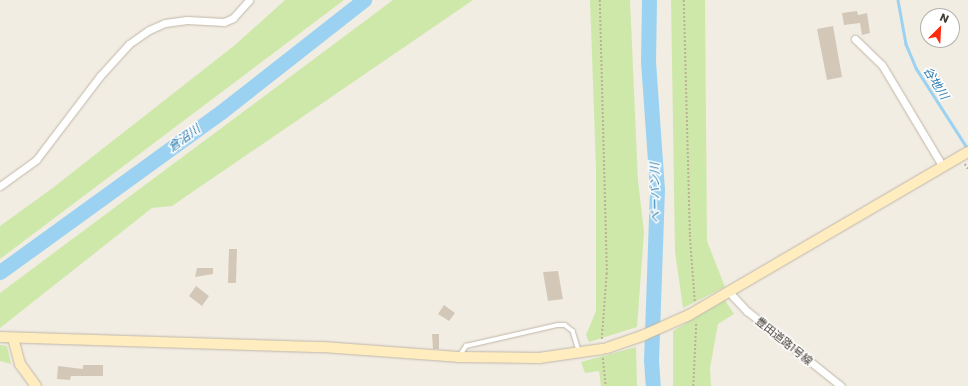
<!DOCTYPE html>
<meta charset="utf-8">
<style>
body{margin:0}
#map{position:relative;width:968px;height:386px;overflow:hidden;background:#f2ede3;font-family:Poppins,"Noto Sans JP",sans-serif}
div>[style]{position:absolute}
.green>*{inset:0;background:#cee8aa}
.stream>*{height:2.5px;margin:-1.25px;padding:0 1.25px;transform-origin:1.25px;border-radius:1.25px;background:#9cd2f1}
.river>*{height:15px;margin:-7.5px;padding:0 7.5px;transform-origin:7.5px;border-radius:7.5px;background:#9cd2f1}
.building>*{inset:0;background:#d3c8b8}
.path>*{height:1.5px;margin-top:-0.75px;transform-origin:0;background:repeating-linear-gradient(90deg,#bfaf96 0 2px,transparent 0 4px)}
.roads{filter:drop-shadow(0 0 1px #c0b7a8) drop-shadow(0 0 1px #c0b7a8)}
.lane>*{height:3.5px;margin:-1.75px;padding:0 1.75px;transform-origin:1.75px;border-radius:1.75px;background:#fff}
.street>*{height:7px;margin:-3.5px;padding:0 3.5px;transform-origin:3.5px;border-radius:3.5px;background:#fff}
.secondary>*{height:10px;margin:-5px;padding:0 5px;transform-origin:5px;border-radius:5px;background:#ffedbf}
span{translate:-50% -50%;white-space:nowrap;text-align:center;line-height:1.15;-webkit-text-stroke:3px #fff;paint-order:stroke}
.street-label{font-size:11px;color:#433c33}
.water-label{font-size:12px;color:#2b7db0;font-style:italic}
.north{position:absolute;left:920px;top:8px;width:40px;height:40px;box-sizing:border-box;background:#fff;border:1px solid #b4b1ad;border-radius:50%;rotate:24deg;font-size:11px;font-weight:700;line-height:16px;text-align:center;color:#433c33}
.north::after{content:'';display:block;margin:auto;width:14px;height:18px;background:#fe280d;clip-path:polygon(50% 0,100% 100%,50% 72%,0 100%)}
</style>
<div id="map">
<div class="green">
<div style="clip-path:polygon(285px 0,344px 0,0 259px,0 226px,50px 190px,235px 45px)"></div>
<div style="clip-path:polygon(393px 0,473px 0,172px 206px,152px 208px,0 328px,0 293px)"></div>
<div style="clip-path:polygon(590px 0,630px 0,638px 181px,644px 232px,637px 327px,589px 342px,586px 335px,596px 311px,596px 168px)"></div>
<div style="clip-path:polygon(671px 0,705px 0,707px 241px,725px 287px,683px 308px,675px 252px)"></div>
<div style="clip-path:polygon(725px 300px,734px 314px,718px 324px,710px 368px,711px 386px,673px 386px,673px 331px)"></div>
<div style="clip-path:polygon(0 345px,7px 346px,11px 364px,0 361px)"></div>
<div style="clip-path:polygon(636px 347px,637px 386px,601px 386px,599px 371px,585px 373px,581px 362px)"></div>
</div>
<div class="stream">
<div style="left:898px;top:0;width:45px;rotate:79.7deg"></div>
<div style="left:906px;top:44px;width:26px;rotate:67deg"></div>
<div style="left:916px;top:68px;width:93px;rotate:57.3deg"></div>
</div>
<div class="river">
<div style="left:649px;top:0;width:61px;rotate:90.9deg"></div>
<div style="left:648px;top:61px;width:128px;rotate:86deg"></div>
<div style="left:657px;top:189px;width:171px;rotate:92deg"></div>
<div style="left:651px;top:360px;width:26px;rotate:86deg"></div>
<div style="left:0;top:272px;width:273px;rotate:-35.9deg"></div>
<div style="left:221px;top:112px;width:182px;rotate:-38.1deg"></div>
</div>
<div class="building">
<div style="clip-path:polygon(857px 11px,858px 15px,867px 13px,870px 33px,862px 35px,860px 23px,844px 25px,842px 13px)"></div>
<div style="clip-path:polygon(833px 26px,842px 77px,827px 80px,817px 29px)"></div>
<div style="clip-path:polygon(229px 249px,237px 249px,236px 283px,228px 283px)"></div>
<div style="clip-path:polygon(197px 268px,213px 268px,213px 274px,195px 277px)"></div>
<div style="clip-path:polygon(558px 271px,563px 299px,548px 301px,543px 272px)"></div>
<div style="clip-path:polygon(196px 286px,209px 296px,202px 306px,189px 296px)"></div>
<div style="clip-path:polygon(444px 305px,455px 313px,449px 321px,438px 314px)"></div>
<div style="clip-path:polygon(432px 334px,439px 334px,439px 349px,433px 349px)"></div>
<div style="clip-path:polygon(83px 365px,103px 365px,103px 376px,71px 376px,70px 380px,57px 379px,58px 366px,83px 369px)"></div>
</div>
<div class="path">
<div style="left:600px;top:0;width:273px;rotate:88.5deg"></div>
<div style="left:607px;top:273px;width:67px;rotate:94.3deg"></div>
<div style="left:684px;top:0;width:235px;rotate:88.5deg"></div>
<div style="left:690px;top:235px;width:67px;rotate:85.7deg"></div>
<div style="left:965px;top:164px;width:6px;rotate:59deg"></div>
<div style="left:603px;top:358px;width:28px;rotate:84deg"></div>
<div style="left:693px;top:386px;width:64px;rotate:-87.3deg"></div>
</div>
<div class="roads">
<div class="lane">
<div style="left:460px;top:355px;width:11px;rotate:-56deg"></div>
<div style="left:466px;top:346px;width:94px;rotate:-12.9deg"></div>
<div style="left:558px;top:325px;width:7px"></div>
<div style="left:565px;top:325px;width:10px;rotate:37deg"></div>
<div style="left:573px;top:331px;width:21px;rotate:73deg"></div>
</div>
<div class="street">
<div style="left:855px;top:39px;width:37px;rotate:44deg"></div>
<div style="left:882px;top:65px;width:119px;rotate:59.1deg"></div>
<div style="left:0;top:186px;width:44px;rotate:-35.8deg"></div>
<div style="left:36px;top:160px;width:106px;rotate:-52.7deg"></div>
<div style="left:100px;top:76px;width:43px;rotate:-47.8deg"></div>
<div style="left:129px;top:44px;width:24px;rotate:-35deg"></div>
<div style="left:149px;top:30px;width:17px;rotate:-24deg"></div>
<div style="left:165px;top:23px;width:22px;rotate:-8deg"></div>
<div style="left:187px;top:20px;width:37px;rotate:3deg"></div>
<div style="left:224px;top:22px;width:10px;rotate:-24deg"></div>
<div style="left:233px;top:18px;width:24px;rotate:-48deg"></div>
<div style="left:730px;top:293px;width:25px;rotate:47deg"></div>
<div style="left:747px;top:311px;width:120px;rotate:38.6deg"></div>
</div>
<div class="secondary">
<div style="left:0;top:337px;width:323px;rotate:1.8deg"></div>
<div style="left:323px;top:347px;width:135px;rotate:4.2deg"></div>
<div style="left:458px;top:357px;width:81px;rotate:0.7deg"></div>
<div style="left:539px;top:358px;width:64px;rotate:-8.1deg"></div>
<div style="left:13px;top:338px;width:27px;rotate:75deg"></div>
<div style="left:20px;top:364px;width:27px;rotate:54deg"></div>
<div style="left:607px;top:348px;width:39px;rotate:-19deg"></div>
<div style="left:644px;top:335px;width:49px;rotate:-24deg"></div>
<div style="left:689px;top:315px;width:323px;rotate:-30.3deg"></div>
</div>
</div>
<div class="street-label">
<span style="left:784px;top:341px;rotate:39deg">豊田道路1号線</span>
</div>
<div class="water-label">
<span style="left:936px;top:83px;rotate:58deg">谷地川</span>
<span style="left:184px;top:138px;rotate:-36deg">倉沼川</span>
<span style="left:655px;top:193px;rotate:-91deg">ペーパン川</span>
</div>
<div class="north">N</div>
</div>
